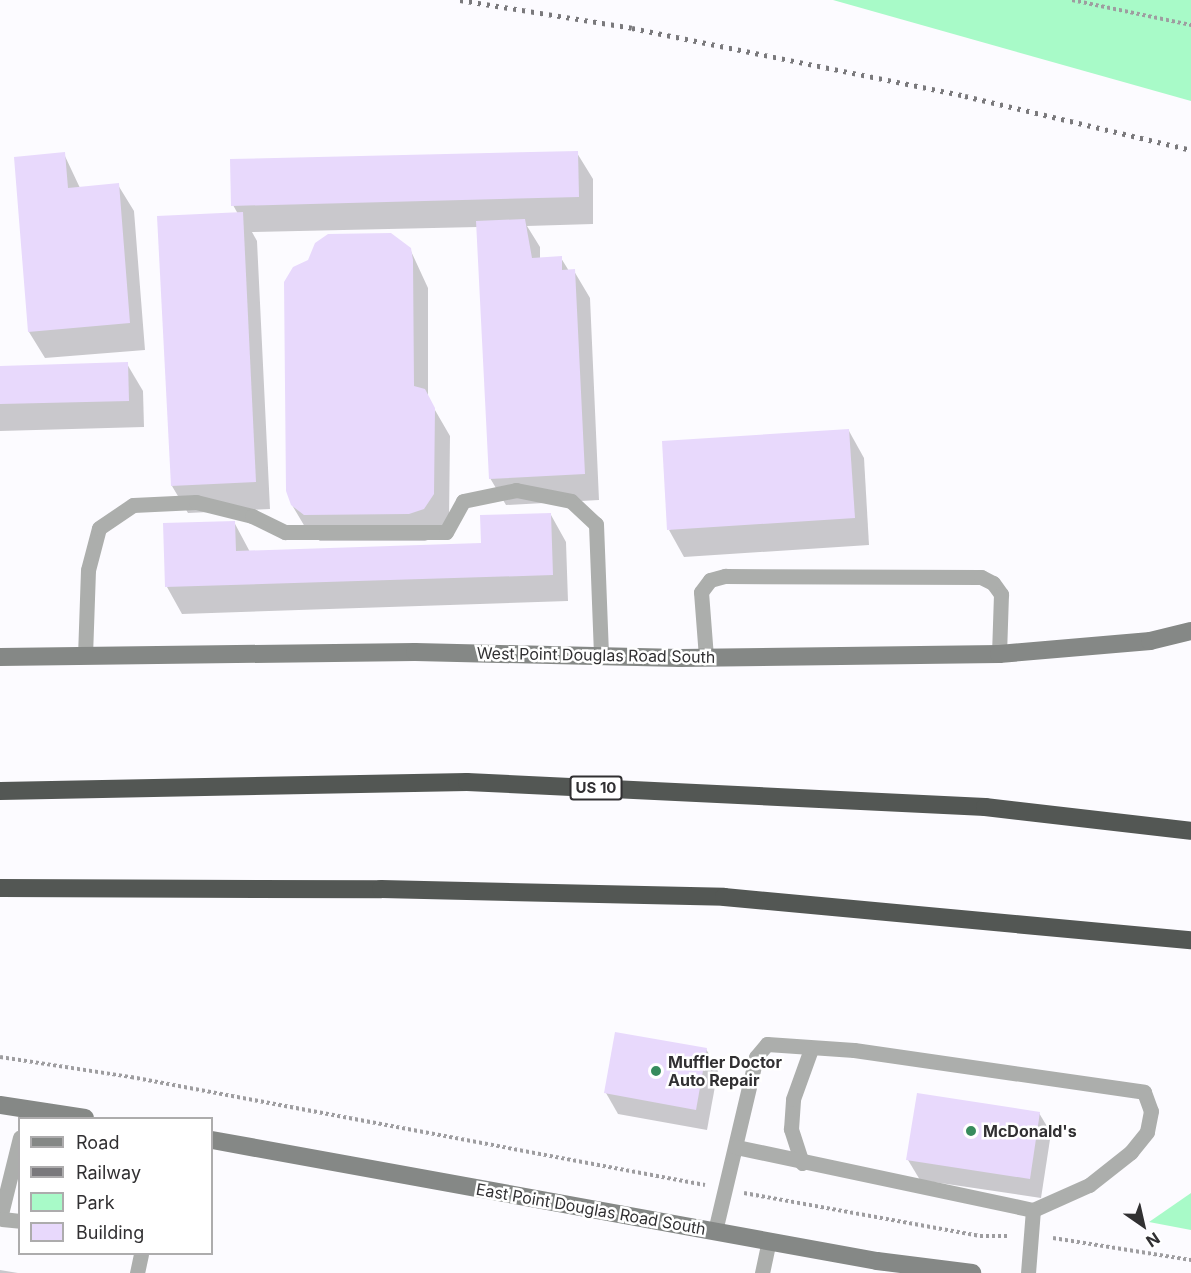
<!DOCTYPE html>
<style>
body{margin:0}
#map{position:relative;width:1191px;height:1273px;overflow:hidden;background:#fcfbff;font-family:Inter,sans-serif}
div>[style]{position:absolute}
.green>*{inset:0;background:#a8fac8}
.shadow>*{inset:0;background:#0003}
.building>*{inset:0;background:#e8d9fc}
.path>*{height:4px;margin-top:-2px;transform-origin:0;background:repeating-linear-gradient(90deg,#9e9da0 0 3px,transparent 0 6px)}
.lane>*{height:15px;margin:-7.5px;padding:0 7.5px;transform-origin:7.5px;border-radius:7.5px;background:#acaeac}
.secondary>*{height:18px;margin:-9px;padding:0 9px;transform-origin:9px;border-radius:9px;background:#858886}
.highway>*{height:18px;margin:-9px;padding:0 9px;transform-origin:9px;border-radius:9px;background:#535754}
.rail>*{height:4.5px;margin-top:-2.25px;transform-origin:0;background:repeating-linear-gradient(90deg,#7a797c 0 3px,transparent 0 9px)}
.dots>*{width:16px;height:16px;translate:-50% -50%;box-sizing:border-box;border:3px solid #fff;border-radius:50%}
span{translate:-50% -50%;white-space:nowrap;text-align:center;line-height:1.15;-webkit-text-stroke:5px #fff;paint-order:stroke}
.shield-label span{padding:2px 4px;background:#fff;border:2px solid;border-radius:4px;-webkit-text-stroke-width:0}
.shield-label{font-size:15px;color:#313032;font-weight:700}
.street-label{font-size:16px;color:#313032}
.poi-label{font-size:16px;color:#313032;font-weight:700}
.left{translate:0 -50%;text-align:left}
.legend{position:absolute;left:18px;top:1117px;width:195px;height:138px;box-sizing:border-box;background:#fff;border:2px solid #adacad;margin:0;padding:8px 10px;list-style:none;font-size:18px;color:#313032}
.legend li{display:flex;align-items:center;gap:12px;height:30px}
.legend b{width:30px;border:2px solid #adacad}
.north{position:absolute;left:1113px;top:1195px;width:60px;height:60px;-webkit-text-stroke:4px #fff;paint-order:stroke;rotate:146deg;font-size:16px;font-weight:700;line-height:24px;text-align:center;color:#313032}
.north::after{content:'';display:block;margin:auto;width:21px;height:27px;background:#313032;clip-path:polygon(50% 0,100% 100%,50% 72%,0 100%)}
</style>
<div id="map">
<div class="green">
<div style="clip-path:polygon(833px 0,1191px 0,1191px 101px)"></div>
<div style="clip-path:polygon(1191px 1193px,1191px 1230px,1149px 1222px)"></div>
</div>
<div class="shadow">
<div style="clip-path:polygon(577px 153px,593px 179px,593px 224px,527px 226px,540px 247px,540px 259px,561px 258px,569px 271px,574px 271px,590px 298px,599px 500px,506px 505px,490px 478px,478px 227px,252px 232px,257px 241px,270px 509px,188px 513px,172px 486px,238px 214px,233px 205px)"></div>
<div style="clip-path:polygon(64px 154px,80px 188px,118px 185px,134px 211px,145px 350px,45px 358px,29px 332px)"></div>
<div style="clip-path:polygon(410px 249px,428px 288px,428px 398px,450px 436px,449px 522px,439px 536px,425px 541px,320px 541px,308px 532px,292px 505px)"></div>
<div style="clip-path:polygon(127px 364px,143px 391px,144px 427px,0 431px,0 368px)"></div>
<div style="clip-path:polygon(849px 431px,864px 458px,869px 545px,684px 557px,669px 530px)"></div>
<div style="clip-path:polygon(551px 515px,566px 542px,568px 601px,182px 614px,167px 587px,234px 522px,250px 552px,483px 545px)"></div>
<div style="clip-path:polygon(706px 1049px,718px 1070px,707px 1130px,618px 1114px,606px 1093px)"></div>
<div style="clip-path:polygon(1039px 1113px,1051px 1133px,1041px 1198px,920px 1180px,908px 1160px)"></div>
<div style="clip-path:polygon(0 1270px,18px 1273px,0 1273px)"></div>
</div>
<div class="building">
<div style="clip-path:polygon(578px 151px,579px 197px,231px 206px,230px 159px)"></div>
<div style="clip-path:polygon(65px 152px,68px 188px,119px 183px,130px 323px,28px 332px,14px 157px)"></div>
<div style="clip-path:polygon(243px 212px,256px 482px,171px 486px,157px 216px)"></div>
<div style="clip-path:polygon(525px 219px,532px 258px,562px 256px,562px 270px,575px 269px,585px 474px,489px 479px,476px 221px)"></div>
<div style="clip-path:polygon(391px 233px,411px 248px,413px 260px,414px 386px,425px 389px,435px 408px,434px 494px,424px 509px,409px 514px,304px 515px,291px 505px,286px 491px,284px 282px,293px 267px,308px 260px,315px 243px,328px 234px)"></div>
<div style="clip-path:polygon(128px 362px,129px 401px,0 404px,0 366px)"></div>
<div style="clip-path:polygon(849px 429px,855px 518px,667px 530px,662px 441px)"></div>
<div style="clip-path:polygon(551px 513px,553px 575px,165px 587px,163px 523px,235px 521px,236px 551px,481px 543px,480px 515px)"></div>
<div style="clip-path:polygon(615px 1032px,707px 1048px,696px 1110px,604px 1093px)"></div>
<div style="clip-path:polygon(917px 1093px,1040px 1112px,1030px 1179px,906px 1160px)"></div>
</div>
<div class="path">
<div style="left:1072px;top:0;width:122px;rotate:11.9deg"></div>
<div style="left:0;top:1057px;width:133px;rotate:8.7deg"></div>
<div style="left:131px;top:1077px;width:584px;rotate:10.66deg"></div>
<div style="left:744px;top:1193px;width:240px;rotate:10.3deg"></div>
<div style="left:980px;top:1236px;width:29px"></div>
<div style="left:1053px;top:1238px;width:140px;rotate:9.1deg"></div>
</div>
<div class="lane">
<div style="left:85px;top:656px;width:86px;rotate:-88deg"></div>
<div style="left:88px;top:570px;width:43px;rotate:-75.3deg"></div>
<div style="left:99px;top:528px;width:41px;rotate:-34.1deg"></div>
<div style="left:133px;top:505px;width:63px;rotate:-2.7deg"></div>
<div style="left:196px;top:502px;width:58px;rotate:14deg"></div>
<div style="left:252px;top:516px;width:37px;rotate:26deg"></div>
<div style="left:285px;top:532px;width:161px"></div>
<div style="left:446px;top:532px;width:35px;rotate:-61deg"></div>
<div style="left:463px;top:501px;width:54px;rotate:-11.7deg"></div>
<div style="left:516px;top:490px;width:56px;rotate:11.3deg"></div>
<div style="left:571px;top:501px;width:34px;rotate:43deg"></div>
<div style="left:596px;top:524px;width:132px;rotate:87.8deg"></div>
<div style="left:706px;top:657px;width:65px;rotate:-94.4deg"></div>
<div style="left:701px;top:592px;width:15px;rotate:-53deg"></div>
<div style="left:710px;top:580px;width:16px;rotate:-15deg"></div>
<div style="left:725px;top:576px;width:256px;rotate:0.2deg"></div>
<div style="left:981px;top:577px;width:13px;rotate:27deg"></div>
<div style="left:993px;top:583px;width:14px;rotate:54deg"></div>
<div style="left:1001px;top:594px;width:60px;rotate:91.9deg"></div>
<div style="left:802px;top:1163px;width:36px;rotate:-108deg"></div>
<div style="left:791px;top:1129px;width:30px;rotate:-86deg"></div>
<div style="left:793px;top:1099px;width:53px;rotate:-70.2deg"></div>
<div style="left:0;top:1218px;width:83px;rotate:-76.1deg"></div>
<div style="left:2px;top:1219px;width:18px;rotate:6deg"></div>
<div style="left:715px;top:1231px;width:179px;rotate:-76.7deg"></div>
<div style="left:756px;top:1057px;width:17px;rotate:-50deg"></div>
<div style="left:767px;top:1044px;width:87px;rotate:3.9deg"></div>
<div style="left:854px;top:1050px;width:293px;rotate:8.2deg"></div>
<div style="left:1144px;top:1092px;width:20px;rotate:70deg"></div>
<div style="left:1151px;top:1111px;width:21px;rotate:101deg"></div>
<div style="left:1147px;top:1132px;width:26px;rotate:129deg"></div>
<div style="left:1131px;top:1152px;width:53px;rotate:141.8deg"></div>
<div style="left:1089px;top:1185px;width:61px;rotate:155.9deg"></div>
<div style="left:1033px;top:1210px;width:304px;rotate:-168deg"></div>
<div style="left:137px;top:1273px;width:19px;rotate:-78deg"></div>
<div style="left:762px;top:1273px;width:33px;rotate:-78deg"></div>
<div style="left:1028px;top:1273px;width:63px;rotate:-85.5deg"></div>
</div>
<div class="secondary">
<div style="left:0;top:657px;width:415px;rotate:-0.7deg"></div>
<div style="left:415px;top:652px;width:265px;rotate:1.3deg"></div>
<div style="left:680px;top:658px;width:319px;rotate:-0.7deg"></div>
<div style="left:999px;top:654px;width:152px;rotate:-4.9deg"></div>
<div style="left:1150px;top:641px;width:42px;rotate:-13.7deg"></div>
<div style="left:0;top:1105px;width:86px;rotate:8.7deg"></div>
<div style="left:212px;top:1140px;width:676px;rotate:10.31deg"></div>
<div style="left:877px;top:1261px;width:96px;rotate:7.2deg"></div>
</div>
<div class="highway">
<div style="left:0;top:791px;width:467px;rotate:-1.1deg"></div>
<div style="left:467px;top:782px;width:519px;rotate:2.76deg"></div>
<div style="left:985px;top:807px;width:207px;rotate:6.6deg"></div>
<div style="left:0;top:888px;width:381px;rotate:0.2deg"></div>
<div style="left:381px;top:889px;width:343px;rotate:1.3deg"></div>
<div style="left:724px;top:897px;width:469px;rotate:5.3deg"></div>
</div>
<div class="rail">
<div style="left:460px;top:0;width:174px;rotate:9.2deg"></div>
<div style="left:632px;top:28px;width:340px;rotate:11.5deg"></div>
<div style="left:965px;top:96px;width:232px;rotate:13.4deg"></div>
</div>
<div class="dots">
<div style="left:656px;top:1071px;background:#378b5d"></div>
<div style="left:971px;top:1131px;background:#378b5d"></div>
</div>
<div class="shield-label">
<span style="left:596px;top:788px">US 10</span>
</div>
<div class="street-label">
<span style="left:596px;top:655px;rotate:1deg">West Point Douglas Road South</span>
<span style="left:591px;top:1209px;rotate:10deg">East Point Douglas Road South</span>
</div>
<div class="poi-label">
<span class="left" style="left:668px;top:1071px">Muffler Doctor<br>Auto Repair</span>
<span class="left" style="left:983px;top:1131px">McDonald's</span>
</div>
<ul class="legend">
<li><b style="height:8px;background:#858886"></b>Road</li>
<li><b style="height:8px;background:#7a797c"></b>Railway</li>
<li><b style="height:16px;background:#a8fac8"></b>Park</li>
<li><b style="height:16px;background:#e8d9fc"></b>Building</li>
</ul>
<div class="north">N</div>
</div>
